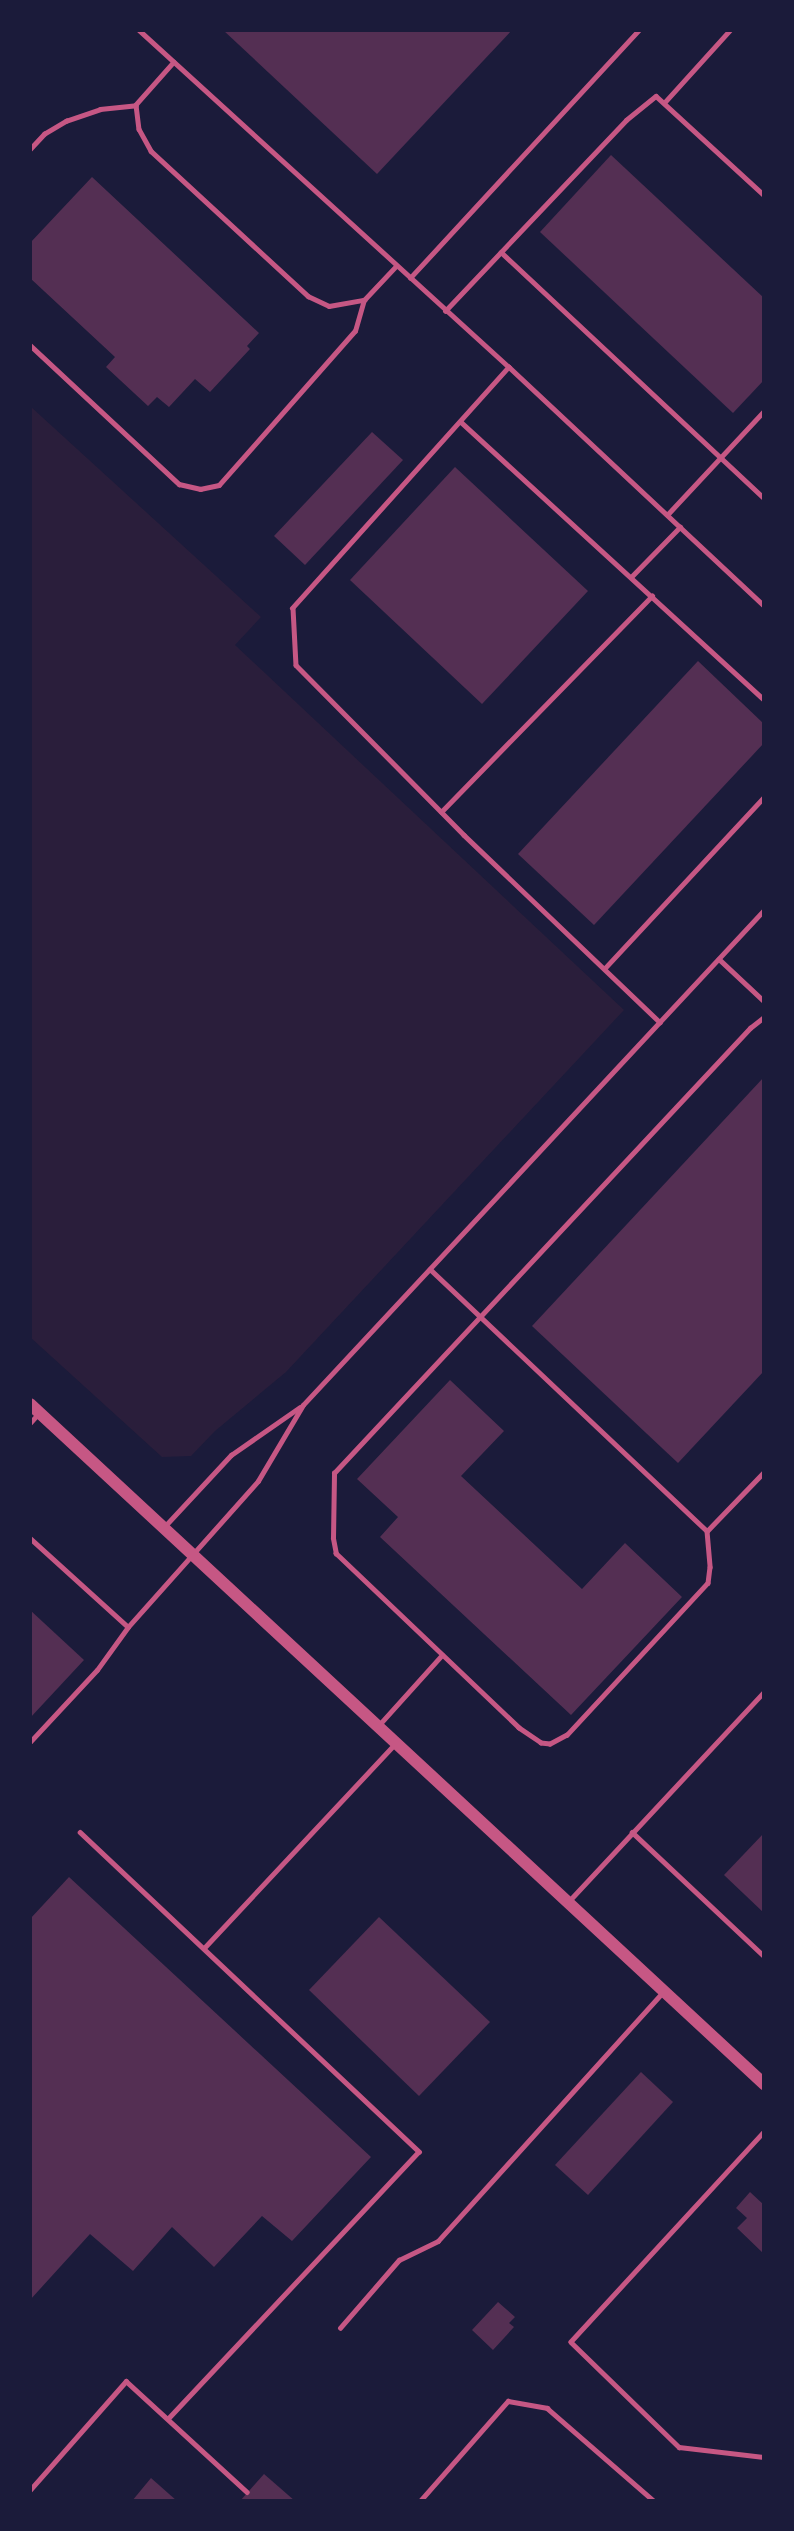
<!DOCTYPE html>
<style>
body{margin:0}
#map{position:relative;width:794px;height:2531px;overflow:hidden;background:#1b1b3a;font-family:"DejaVu Sans",sans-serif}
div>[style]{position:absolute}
.green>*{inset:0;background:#2a1e3b}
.building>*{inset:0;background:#542f53}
.service>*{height:4.5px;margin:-2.25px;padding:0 2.25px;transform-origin:2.25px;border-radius:2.25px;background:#c65784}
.tertiary>*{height:12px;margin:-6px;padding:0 6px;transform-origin:6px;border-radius:6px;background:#c65784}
span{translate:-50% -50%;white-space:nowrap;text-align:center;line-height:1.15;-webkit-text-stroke:6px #1b1b3a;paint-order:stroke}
.frame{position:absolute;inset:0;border:32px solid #1b1b3a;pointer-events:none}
</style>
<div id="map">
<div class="green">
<div style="clip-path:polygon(30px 406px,261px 617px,235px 645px,624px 1010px,286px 1372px,215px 1431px,191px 1456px,162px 1457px,30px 1337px)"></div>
</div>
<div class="building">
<div style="clip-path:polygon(223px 30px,512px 30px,377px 174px)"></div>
<div style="clip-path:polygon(611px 155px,764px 298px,764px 380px,733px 413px,540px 232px)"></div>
<div style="clip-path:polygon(92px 177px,259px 333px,247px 346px,250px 349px,210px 392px,195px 379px,169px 407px,157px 397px,148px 406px,106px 367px,115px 357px,30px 278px,30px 243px)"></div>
<div style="clip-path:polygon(372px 432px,403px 460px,305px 565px,274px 536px)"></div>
<div style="clip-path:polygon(455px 467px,588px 591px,482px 704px,350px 580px)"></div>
<div style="clip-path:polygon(698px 661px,764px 724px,764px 743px,594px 925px,518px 854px)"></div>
<div style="clip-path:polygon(764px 1077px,764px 1371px,678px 1463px,532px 1326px)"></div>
<div style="clip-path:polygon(450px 1380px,504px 1431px,461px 1476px,582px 1589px,625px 1543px,682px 1597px,571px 1715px,380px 1537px,398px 1517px,357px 1479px)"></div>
<div style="clip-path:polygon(30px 1610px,84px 1660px,30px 1718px)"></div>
<div style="clip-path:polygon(764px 1833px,764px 1913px,724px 1875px)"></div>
<div style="clip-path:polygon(69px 1877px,371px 2157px,292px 2241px,262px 2216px,214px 2267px,172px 2227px,133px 2271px,90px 2234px,30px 2300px,30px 1919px)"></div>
<div style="clip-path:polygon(379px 1917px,490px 2022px,419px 2096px,309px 1990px)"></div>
<div style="clip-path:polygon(641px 2072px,673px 2102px,588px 2195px,555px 2165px)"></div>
<div style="clip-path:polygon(750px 2192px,764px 2205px,764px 2254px,737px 2228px,747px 2218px,736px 2208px)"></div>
<div style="clip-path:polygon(498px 2302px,515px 2317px,509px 2323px,514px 2327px,493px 2350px,472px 2330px)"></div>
<div style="clip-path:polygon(264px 2474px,295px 2501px,240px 2501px)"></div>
<div style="clip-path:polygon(151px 2478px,177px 2501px,132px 2501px)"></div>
</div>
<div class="service">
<div style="left:139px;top:30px;width:500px;rotate:42.33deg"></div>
<div style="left:509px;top:367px;width:349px;rotate:43.1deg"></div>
<div style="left:174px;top:62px;width:57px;rotate:131.5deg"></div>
<div style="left:136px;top:105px;width:24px;rotate:83deg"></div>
<div style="left:139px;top:129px;width:25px;rotate:61deg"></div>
<div style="left:151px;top:151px;width:214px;rotate:42.7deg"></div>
<div style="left:308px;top:296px;width:23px;rotate:25deg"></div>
<div style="left:329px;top:306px;width:36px;rotate:-10deg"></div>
<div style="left:364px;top:300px;width:47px;rotate:-46.7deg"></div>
<div style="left:664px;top:103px;width:98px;rotate:-47.9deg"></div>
<div style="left:30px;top:149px;width:21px;rotate:-47deg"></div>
<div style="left:44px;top:134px;width:26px;rotate:-31deg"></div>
<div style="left:66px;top:121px;width:36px;rotate:-19deg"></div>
<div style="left:100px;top:109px;width:36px;rotate:-6deg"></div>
<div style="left:501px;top:252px;width:360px;rotate:43.1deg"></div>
<div style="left:410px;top:278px;width:338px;rotate:-47.3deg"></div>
<div style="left:445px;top:311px;width:263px;rotate:-46.5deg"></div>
<div style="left:626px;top:120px;width:38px;rotate:-39deg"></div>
<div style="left:656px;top:96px;width:147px;rotate:42.5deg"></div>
<div style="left:30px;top:345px;width:204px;rotate:43deg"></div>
<div style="left:179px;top:484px;width:22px;rotate:13deg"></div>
<div style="left:200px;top:489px;width:19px;rotate:-12deg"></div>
<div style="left:219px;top:485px;width:205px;rotate:-48.6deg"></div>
<div style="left:355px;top:331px;width:32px;rotate:-74deg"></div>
<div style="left:509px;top:367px;width:324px;rotate:131.9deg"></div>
<div style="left:293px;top:608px;width:57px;rotate:87deg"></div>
<div style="left:296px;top:665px;width:239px;rotate:45.3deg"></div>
<div style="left:464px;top:835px;width:271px;rotate:43.7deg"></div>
<div style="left:461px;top:422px;width:411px;rotate:42.5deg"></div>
<div style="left:667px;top:515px;width:142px;rotate:-47deg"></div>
<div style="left:631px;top:577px;width:70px;rotate:-45.6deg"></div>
<div style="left:441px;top:812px;width:302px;rotate:-45.7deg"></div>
<div style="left:719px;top:959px;width:62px;rotate:43deg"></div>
<div style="left:605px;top:968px;width:233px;rotate:-47.1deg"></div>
<div style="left:430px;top:1269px;width:381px;rotate:43.4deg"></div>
<div style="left:707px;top:1531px;width:82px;rotate:-46deg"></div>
<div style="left:30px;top:1423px;width:13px;rotate:-48deg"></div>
<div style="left:165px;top:1526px;width:97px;rotate:-47.1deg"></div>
<div style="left:231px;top:1455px;width:84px;rotate:-34.8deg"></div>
<div style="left:707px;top:1531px;width:36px;rotate:85deg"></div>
<div style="left:710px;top:1567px;width:16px;rotate:97deg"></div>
<div style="left:708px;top:1583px;width:207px;rotate:132.8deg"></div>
<div style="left:567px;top:1735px;width:19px;rotate:152deg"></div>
<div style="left:550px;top:1744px;width:9px;rotate:-174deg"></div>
<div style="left:541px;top:1743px;width:27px;rotate:-146deg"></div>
<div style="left:519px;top:1728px;width:253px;rotate:-136.4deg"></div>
<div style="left:336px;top:1554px;width:16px;rotate:-101deg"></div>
<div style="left:333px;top:1538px;width:65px;rotate:-89.1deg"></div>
<div style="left:334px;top:1473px;width:609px;rotate:-46.93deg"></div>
<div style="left:750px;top:1028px;width:18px;rotate:-38deg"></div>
<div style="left:30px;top:1538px;width:132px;rotate:42.2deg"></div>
<div style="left:379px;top:1725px;width:94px;rotate:-48deg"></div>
<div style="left:30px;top:1742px;width:98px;rotate:-47.1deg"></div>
<div style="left:97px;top:1670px;width:53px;rotate:-54.2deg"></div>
<div style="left:128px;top:1627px;width:195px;rotate:-48.3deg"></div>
<div style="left:258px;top:1481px;width:88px;rotate:-59.4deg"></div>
<div style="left:303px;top:1405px;width:676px;rotate:-47.04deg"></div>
<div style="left:80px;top:1832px;width:466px;rotate:43.3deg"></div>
<div style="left:419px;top:2152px;width:366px;rotate:133.2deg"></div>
<div style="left:632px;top:1832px;width:181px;rotate:43.2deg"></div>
<div style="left:568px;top:1902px;width:287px;rotate:-47deg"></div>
<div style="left:204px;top:1948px;width:278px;rotate:-46.9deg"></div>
<div style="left:764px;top:2132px;width:285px;rotate:132.6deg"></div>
<div style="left:571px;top:2342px;width:151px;rotate:44.2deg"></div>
<div style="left:679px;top:2447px;width:86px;rotate:6.7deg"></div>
<div style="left:340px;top:2328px;width:90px;rotate:-49.1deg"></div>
<div style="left:399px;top:2260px;width:43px;rotate:-26deg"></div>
<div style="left:438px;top:2241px;width:336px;rotate:-47.9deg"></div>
<div style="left:30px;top:2490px;width:145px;rotate:-48.6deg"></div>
<div style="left:126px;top:2381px;width:164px;rotate:42.5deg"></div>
<div style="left:420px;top:2501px;width:133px;rotate:-48.7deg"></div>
<div style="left:508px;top:2401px;width:40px;rotate:10deg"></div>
<div style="left:547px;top:2408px;width:142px;rotate:41deg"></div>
</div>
<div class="tertiary">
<div style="left:30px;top:1404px;width:1001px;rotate:42.81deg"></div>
</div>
<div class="frame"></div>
</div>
